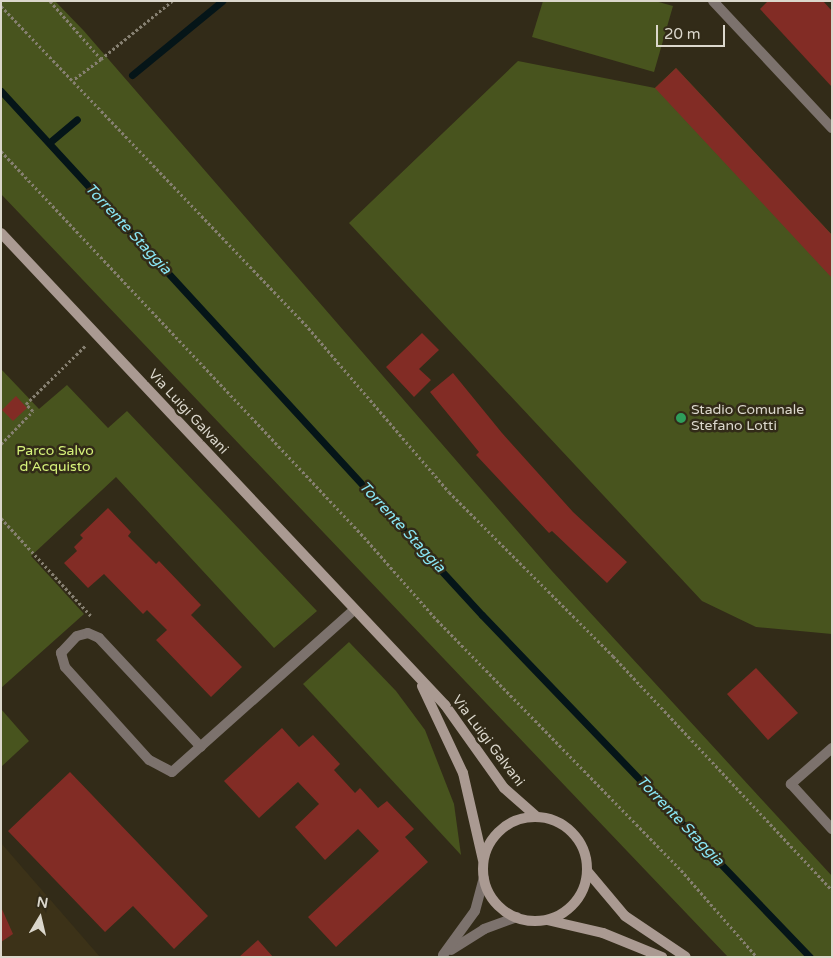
<!DOCTYPE html>
<style>
body{margin:0}
#map{position:relative;width:833px;height:958px;overflow:hidden;background:#322b18;font-family:"Varela Round",sans-serif}
div>[style]{position:absolute}
.built>*{inset:0;background:#3c3218}
.green>*{inset:0;background:#48541e}
.stream>*{height:7px;margin:-3.5px;padding:0 3.5px;transform-origin:3.5px;border-radius:3.5px;background:#051518}
.building>*{inset:0;background:#822c25}
.path>*{height:3px;margin-top:-1.5px;transform-origin:0;background:repeating-linear-gradient(90deg,#868071 0 2.5px,transparent 0 5px)}
.service>*{height:10px;margin:-5px;padding:0 5px;transform-origin:5px;border-radius:5px;background:#7c726d}
.minor>*{height:10px;margin:-5px;padding:0 5px;transform-origin:5px;border-radius:5px;background:#7c726d}
.secondary>*{height:10px;margin:-5px;padding:0 5px;transform-origin:5px;border-radius:5px;background:#aa9a92}
.secondary>.ring{margin:-5px;padding:0;box-sizing:content-box;background:none;border:10px solid #aa9a92;border-radius:50%}
.dots>*{width:14px;height:14px;translate:-50% -50%;box-sizing:border-box;border:2px solid #322b18;border-radius:50%}
span{translate:-50% -50%;white-space:nowrap;text-align:center;line-height:1.15;-webkit-text-stroke:5px #322b18;paint-order:stroke}
.poi-label{font-size:14px;color:#dbd7cc}
.left{translate:0 -50%;text-align:left}
.street-label{font-size:14px;color:#dbd7cc}
.park-label{font-size:14px;color:#d6f27a}
.water-label{font-size:15px;color:#8ae6f5;font-style:italic}
.frame{position:absolute;inset:0;border:2px solid #dbd7cc;pointer-events:none}
.north{position:absolute;left:15px;top:893px;width:50px;height:50px;-webkit-text-stroke:4px #322b18;paint-order:stroke;rotate:9deg;font-size:14px;font-weight:700;line-height:20px;text-align:center;color:#dbd7cc}
.north::after{content:'';display:block;margin:auto;width:18px;height:22px;background:#dbd7cc;clip-path:polygon(50% 0,100% 100%,50% 72%,0 100%)}
.scale{position:absolute;left:656px;top:25px;width:69px;height:22px;box-sizing:border-box;border:2px solid #dbd7cc;border-top:0;padding-left:6px;font-size:15px;line-height:18px;white-space:nowrap;color:#dbd7cc;-webkit-text-stroke:4px #322b18;paint-order:stroke}
</style>
<div id="map">
<div class="built">
<div style="clip-path:polygon(1px 843px,100px 957px,1px 957px)"></div>
</div>
<div class="green">
<div style="clip-path:polygon(1px 1px,55px 1px,84px 31px,552px 571px,832px 876px,832px 957px,728px 957px,1px 194px)"></div>
<div style="clip-path:polygon(543px 1px,655px 1px,673px 6px,654px 72px,532px 37px)"></div>
<div style="clip-path:polygon(518px 61px,655px 88px,676px 68px,832px 235px,832px 634px,756px 627px,702px 601px,349px 223px)"></div>
<div style="clip-path:polygon(1px 369px,39px 409px,67px 385px,108px 428px,127px 411px,317px 611px,274px 648px,116px 477px,31px 556px,84px 614px,1px 688px)"></div>
<div style="clip-path:polygon(349px 642px,396px 691px,425px 730px,454px 804px,461px 855px,303px 684px)"></div>
<div style="clip-path:polygon(1px 709px,29px 741px,1px 767px)"></div>
</div>
<div class="stream">
<div style="left:132px;top:75px;width:117px;rotate:-39.4deg"></div>
<div style="left:1px;top:91px;width:711px;rotate:47.45deg"></div>
<div style="left:482px;top:615px;width:474px;rotate:46.2deg"></div>
<div style="left:50px;top:142px;width:35px;rotate:-40deg"></div>
</div>
<div class="building">
<div style="clip-path:polygon(768px 1px,823px 1px,832px 11px,832px 87px,760px 9px)"></div>
<div style="clip-path:polygon(676px 68px,832px 235px,832px 278px,655px 88px)"></div>
<div style="clip-path:polygon(422px 333px,439px 350px,419px 369px,431px 380px,414px 397px,386px 367px)"></div>
<div style="clip-path:polygon(453px 373px,502px 433px,573px 512px,627px 562px,607px 583px,552px 531px,549px 533px,476px 455px,479px 452px,430px 392px)"></div>
<div style="clip-path:polygon(16px 396px,27px 408px,13px 421px,2px 410px)"></div>
<div style="clip-path:polygon(108px 508px,131px 532px,128px 536px,156px 564px,159px 561px,201px 605px,191px 615px,242px 667px,211px 697px,156px 640px,167px 630px,147px 610px,143px 614px,104px 574px,88px 588px,64px 563px,77px 551px,74px 547px,83px 538px,80px 535px)"></div>
<div style="clip-path:polygon(756px 668px,798px 713px,768px 740px,727px 694px)"></div>
<div style="clip-path:polygon(282px 728px,299px 747px,313px 735px,340px 764px,334px 770px,355px 793px,360px 788px,378px 808px,387px 801px,414px 829px,405px 837px,428px 862px,336px 947px,308px 917px,379px 851px,358px 829px,325px 860px,295px 827px,319px 804px,298px 782px,259px 818px,224px 781px)"></div>
<div style="clip-path:polygon(70px 772px,208px 916px,174px 949px,133px 906px,105px 932px,8px 831px)"></div>
<div style="clip-path:polygon(1px 907px,13px 934px,1px 942px)"></div>
<div style="clip-path:polygon(258px 940px,273px 957px,239px 957px)"></div>
</div>
<div class="path">
<div style="left:50px;top:1px;width:77px;rotate:48.7deg"></div>
<div style="left:101px;top:59px;width:35px;rotate:143deg"></div>
<div style="left:1px;top:6px;width:440px;rotate:46.3deg"></div>
<div style="left:305px;top:324px;width:221px;rotate:49.4deg"></div>
<div style="left:449px;top:492px;width:232px;rotate:45deg"></div>
<div style="left:613px;top:656px;width:320px;rotate:46.9deg"></div>
<div style="left:101px;top:59px;width:92px;rotate:-39.2deg"></div>
<div style="left:1px;top:151px;width:530px;rotate:46.76deg"></div>
<div style="left:364px;top:537px;width:111px;rotate:48.7deg"></div>
<div style="left:437px;top:620px;width:349px;rotate:45.7deg"></div>
<div style="left:681px;top:870px;width:116px;rotate:48.9deg"></div>
<div style="left:1px;top:444px;width:46px;rotate:-45.9deg"></div>
<div style="left:33px;top:411px;width:10px;rotate:-135deg"></div>
<div style="left:26px;top:404px;width:83px;rotate:-44.5deg"></div>
<div style="left:1px;top:518px;width:134px;rotate:47.4deg"></div>
</div>
<div class="service">
<div style="left:713px;top:1px;width:174px;rotate:46.9deg"></div>
<div style="left:172px;top:772px;width:26px;rotate:-152deg"></div>
<div style="left:149px;top:760px;width:125px;rotate:-132.1deg"></div>
<div style="left:65px;top:667px;width:15px;rotate:-106deg"></div>
<div style="left:61px;top:653px;width:23px;rotate:-47deg"></div>
<div style="left:77px;top:636px;width:11px;rotate:-15deg"></div>
<div style="left:88px;top:633px;width:12px;rotate:24deg"></div>
<div style="left:99px;top:638px;width:149px;rotate:46.9deg"></div>
</div>
<div class="minor">
<div style="left:832px;top:748px;width:55px;rotate:138.7deg"></div>
<div style="left:791px;top:784px;width:61px;rotate:47.7deg"></div>
<div style="left:172px;top:772px;width:244px;rotate:-41.7deg"></div>
<div style="left:451px;top:950px;width:39px;rotate:-32deg"></div>
<div style="left:484px;top:929px;width:35px;rotate:-20deg"></div>
<div style="left:443px;top:955px;width:54px;rotate:-54deg"></div>
<div style="left:475px;top:911px;width:34px;rotate:-75deg"></div>
</div>
<div class="secondary">
<div style="left:1px;top:233px;width:648px;rotate:46.75deg"></div>
<div style="left:445px;top:705px;width:102px;rotate:54.6deg"></div>
<div style="left:504px;top:788px;width:44px;rotate:41.3deg"></div>
<div style="left:422px;top:686px;width:96px;rotate:64.8deg"></div>
<div style="left:463px;top:773px;width:89px;rotate:77.1deg"></div>
<div class="ring" style="left:483px;top:817px;width:94px;height:94px"></div>
<div style="left:588px;top:872px;width:57px;rotate:49.9deg"></div>
<div style="left:625px;top:916px;width:73px;rotate:33.9deg"></div>
<div style="left:547px;top:920px;width:57px;rotate:13.1deg"></div>
<div style="left:603px;top:933px;width:64px;rotate:22.1deg"></div>
</div>
<div class="dots">
<div style="left:681px;top:418px;background:#2e9e5b"></div>
</div>
<div class="poi-label">
<span class="left" style="left:691px;top:418px">Stadio Comunale<br>Stefano Lotti</span>
</div>
<div class="street-label">
<span style="left:188px;top:412px;rotate:47deg">Via Luigi Galvani</span>
<span style="left:488px;top:741px;rotate:53deg">Via Luigi Galvani</span>
</div>
<div class="park-label">
<span style="left:55px;top:459px">Parco Salvo<br>d'Acquisto</span>
</div>
<div class="water-label">
<span style="left:128px;top:229px;rotate:47deg">Torrente Staggia</span>
<span style="left:402px;top:527px;rotate:47deg">Torrente Staggia</span>
<span style="left:680px;top:821px;rotate:46deg">Torrente Staggia</span>
</div>
<div class="frame"></div>
<div class="north">N</div>
<div class="scale">20 m</div>
</div>
